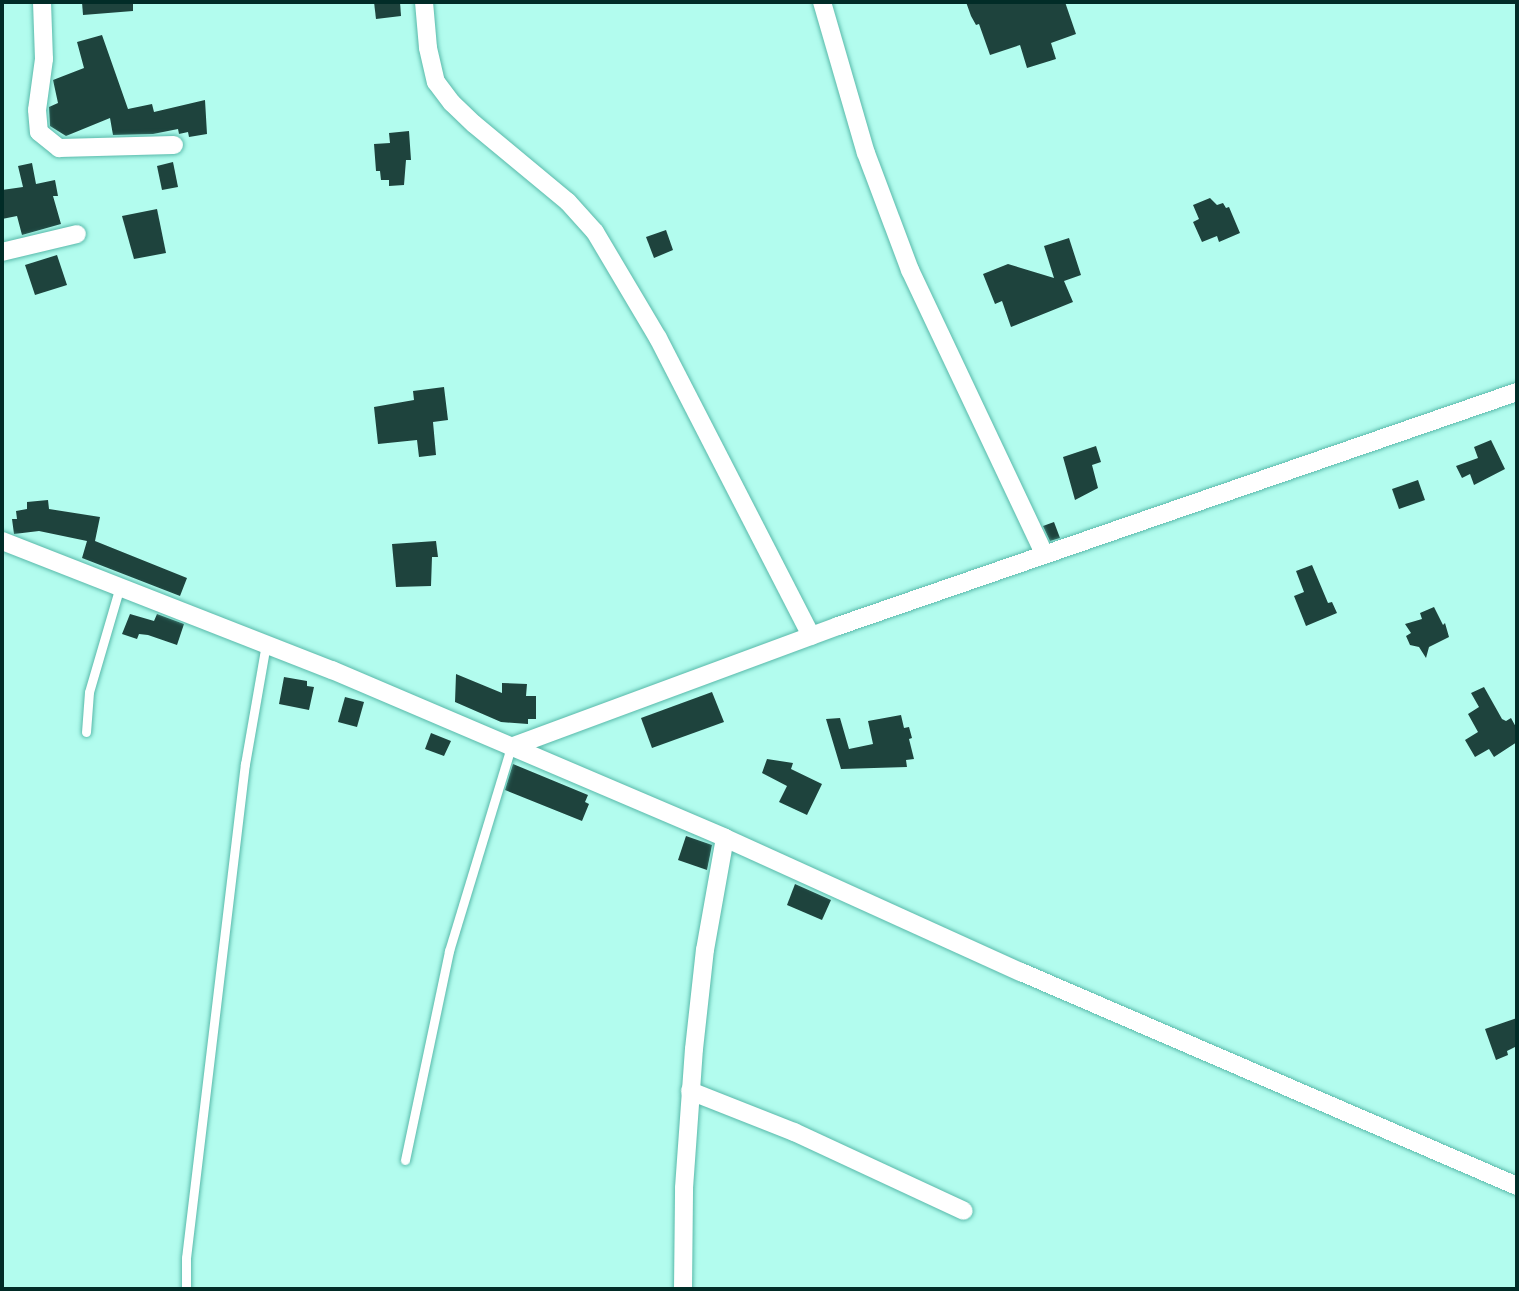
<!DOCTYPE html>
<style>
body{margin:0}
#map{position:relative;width:1519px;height:1291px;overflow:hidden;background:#b2fcee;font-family:Jost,sans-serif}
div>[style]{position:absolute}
.building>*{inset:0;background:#1e433d}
.roads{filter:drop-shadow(0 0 2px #59b9aa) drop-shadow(0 0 2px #59b9aa)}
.service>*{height:9px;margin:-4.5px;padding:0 4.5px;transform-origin:4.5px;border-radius:4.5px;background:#fff}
.minor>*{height:18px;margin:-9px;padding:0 9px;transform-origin:9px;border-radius:9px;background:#fff}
span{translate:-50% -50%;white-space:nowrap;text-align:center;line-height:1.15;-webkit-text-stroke:7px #b2fcee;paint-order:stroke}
.frame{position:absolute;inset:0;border:4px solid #012c27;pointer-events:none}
</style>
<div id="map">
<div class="building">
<div style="clip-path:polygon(82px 2px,133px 2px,133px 11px,83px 15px)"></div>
<div style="clip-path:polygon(374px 2px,400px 2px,401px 16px,376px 19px)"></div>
<div style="clip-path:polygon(966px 2px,1065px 2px,1076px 34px,1051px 43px,1056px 59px,1027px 68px,1020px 45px,990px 55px,979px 24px,976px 25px,971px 16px)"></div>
<div style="clip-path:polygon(102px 35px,128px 109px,152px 104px,154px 112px,205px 100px,207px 134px,189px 137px,188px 132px,179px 134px,178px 129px,153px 134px,113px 135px,110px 118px,66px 136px,50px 126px,49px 107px,58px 103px,53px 80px,84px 68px,77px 42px)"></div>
<div style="clip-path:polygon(409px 131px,411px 160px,406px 160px,404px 185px,389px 186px,389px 180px,381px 180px,380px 171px,376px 171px,374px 144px,390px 143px,389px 133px)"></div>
<div style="clip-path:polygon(173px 162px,178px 187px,162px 190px,157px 166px)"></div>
<div style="clip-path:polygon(32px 163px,36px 184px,55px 180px,58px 196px,53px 196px,61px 224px,22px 235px,17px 216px,2px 219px,2px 190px,23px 187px,18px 166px)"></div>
<div style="clip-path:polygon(1210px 198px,1217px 205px,1223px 203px,1226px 208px,1229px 207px,1240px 233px,1219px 242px,1217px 236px,1202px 242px,1193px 222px,1199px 219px,1193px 205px)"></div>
<div style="clip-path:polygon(157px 209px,166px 253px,134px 259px,122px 216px)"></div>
<div style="clip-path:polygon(666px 230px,673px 250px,654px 258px,646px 237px)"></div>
<div style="clip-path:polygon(1069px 238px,1081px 275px,1064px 281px,1073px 302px,1011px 327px,1002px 301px,995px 304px,983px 274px,1008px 264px,1054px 278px,1044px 246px)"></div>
<div style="clip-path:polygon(57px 255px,67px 285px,35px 295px,25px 265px)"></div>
<div style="clip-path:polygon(444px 387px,448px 420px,433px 422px,436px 455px,419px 457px,417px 440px,378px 444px,374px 407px,414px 400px,413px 391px)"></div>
<div style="clip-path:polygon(1491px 440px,1505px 469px,1474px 485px,1470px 474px,1462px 478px,1456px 466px,1478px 458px,1474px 447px)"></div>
<div style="clip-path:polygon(1096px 446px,1101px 462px,1092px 465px,1098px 488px,1075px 500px,1063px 457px)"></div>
<div style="clip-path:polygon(1418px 480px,1425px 500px,1399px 509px,1392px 489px)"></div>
<div style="clip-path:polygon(48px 500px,49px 509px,100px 517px,95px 541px,187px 578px,180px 596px,82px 558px,87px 541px,39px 531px,14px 534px,12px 519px,17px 519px,16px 511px,27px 509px,27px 502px)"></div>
<div style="clip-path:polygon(1054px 522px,1060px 538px,1050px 541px,1043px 526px)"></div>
<div style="clip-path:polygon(436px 541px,438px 557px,432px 557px,431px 586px,396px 587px,392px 544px)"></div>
<div style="clip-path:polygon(1312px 565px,1328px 603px,1332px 602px,1337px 613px,1306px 626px,1294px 596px,1304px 592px,1296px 571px)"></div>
<div style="clip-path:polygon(1434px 607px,1443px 625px,1445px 623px,1449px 637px,1429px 647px,1426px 658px,1419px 647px,1410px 645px,1406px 636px,1411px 633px,1405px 624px,1422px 619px,1420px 613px)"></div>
<div style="clip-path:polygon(130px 614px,154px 621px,157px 614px,184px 624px,177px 645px,148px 635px,139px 634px,137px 639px,122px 634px)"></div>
<div style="clip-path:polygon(456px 674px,502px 693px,502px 683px,527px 684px,526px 696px,536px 696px,536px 719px,528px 719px,528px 724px,501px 722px,455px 702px)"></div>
<div style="clip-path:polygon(284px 677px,307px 681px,307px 686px,314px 687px,309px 710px,279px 704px)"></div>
<div style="clip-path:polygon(1484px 687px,1502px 719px,1506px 721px,1511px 718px,1517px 729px,1517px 742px,1494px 757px,1489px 749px,1475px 757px,1465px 740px,1478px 732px,1468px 714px,1479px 707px,1471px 693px)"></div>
<div style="clip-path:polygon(712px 692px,724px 722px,652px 748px,641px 718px)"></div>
<div style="clip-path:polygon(345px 697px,364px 702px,357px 727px,338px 722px)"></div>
<div style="clip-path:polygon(901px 715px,904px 728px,909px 727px,912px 738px,909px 739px,914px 759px,906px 760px,907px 767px,841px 769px,826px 719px,840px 718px,849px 749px,873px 744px,868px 721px)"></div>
<div style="clip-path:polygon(431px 733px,451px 741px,444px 756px,425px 749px)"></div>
<div style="clip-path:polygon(767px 759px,793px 763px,791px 769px,822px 784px,807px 815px,779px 802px,787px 786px,762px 773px)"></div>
<div style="clip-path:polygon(513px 764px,588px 795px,585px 802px,589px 804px,582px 821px,505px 790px)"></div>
<div style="clip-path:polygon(686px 836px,712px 845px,707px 870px,678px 860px)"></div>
<div style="clip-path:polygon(795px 884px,831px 900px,822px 920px,787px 905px)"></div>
<div style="clip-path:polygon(1517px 1018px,1517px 1046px,1507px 1051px,1508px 1055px,1496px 1060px,1485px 1029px)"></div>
</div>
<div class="roads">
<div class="service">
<div style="left:86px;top:732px;width:40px;rotate:-85.7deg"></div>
<div style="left:89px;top:692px;width:110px;rotate:-73.7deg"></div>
<div style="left:405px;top:1160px;width:214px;rotate:-78.1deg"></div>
<div style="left:449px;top:951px;width:213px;rotate:-73.1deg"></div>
<div style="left:186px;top:1289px;width:31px;rotate:-90deg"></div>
<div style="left:186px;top:1258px;width:498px;rotate:-83.2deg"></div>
<div style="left:245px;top:764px;width:122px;rotate:-80.1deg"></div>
</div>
<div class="minor">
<div style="left:42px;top:2px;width:57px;rotate:88deg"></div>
<div style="left:44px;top:59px;width:51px;rotate:97.8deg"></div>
<div style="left:37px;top:110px;width:22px;rotate:85deg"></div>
<div style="left:39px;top:132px;width:26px;rotate:39deg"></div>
<div style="left:59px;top:148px;width:115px;rotate:-1.5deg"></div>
<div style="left:424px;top:2px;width:46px;rotate:85deg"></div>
<div style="left:428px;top:48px;width:35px;rotate:77deg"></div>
<div style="left:436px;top:82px;width:26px;rotate:53deg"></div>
<div style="left:452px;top:103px;width:30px;rotate:44deg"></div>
<div style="left:474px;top:124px;width:122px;rotate:39.7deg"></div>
<div style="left:568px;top:202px;width:40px;rotate:48deg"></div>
<div style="left:595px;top:232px;width:123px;rotate:59.3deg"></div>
<div style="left:658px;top:338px;width:335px;rotate:62.8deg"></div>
<div style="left:822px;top:2px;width:157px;rotate:73.8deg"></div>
<div style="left:866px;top:153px;width:125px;rotate:69.4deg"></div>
<div style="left:910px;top:270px;width:314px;rotate:64.7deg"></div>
<div style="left:2px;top:252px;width:77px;rotate:-13.5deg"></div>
<div style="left:2px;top:541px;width:354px;rotate:21.4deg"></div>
<div style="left:332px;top:670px;width:427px;rotate:23.1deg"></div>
<div style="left:725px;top:838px;width:325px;rotate:24.4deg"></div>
<div style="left:1021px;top:972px;width:540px;rotate:23.34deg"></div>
<div style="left:511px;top:747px;width:349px;rotate:-20.3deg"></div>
<div style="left:838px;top:626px;width:718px;rotate:-19.02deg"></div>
<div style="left:690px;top:1091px;width:112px;rotate:21.5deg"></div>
<div style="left:794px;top:1132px;width:187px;rotate:24.9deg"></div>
<div style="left:683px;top:1289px;width:101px;rotate:-89.4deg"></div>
<div style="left:684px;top:1188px;width:139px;rotate:-85.9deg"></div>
<div style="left:694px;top:1049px;width:100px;rotate:-83.7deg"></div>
<div style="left:705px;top:950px;width:114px;rotate:-79.9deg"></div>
</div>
</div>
<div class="frame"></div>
</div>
